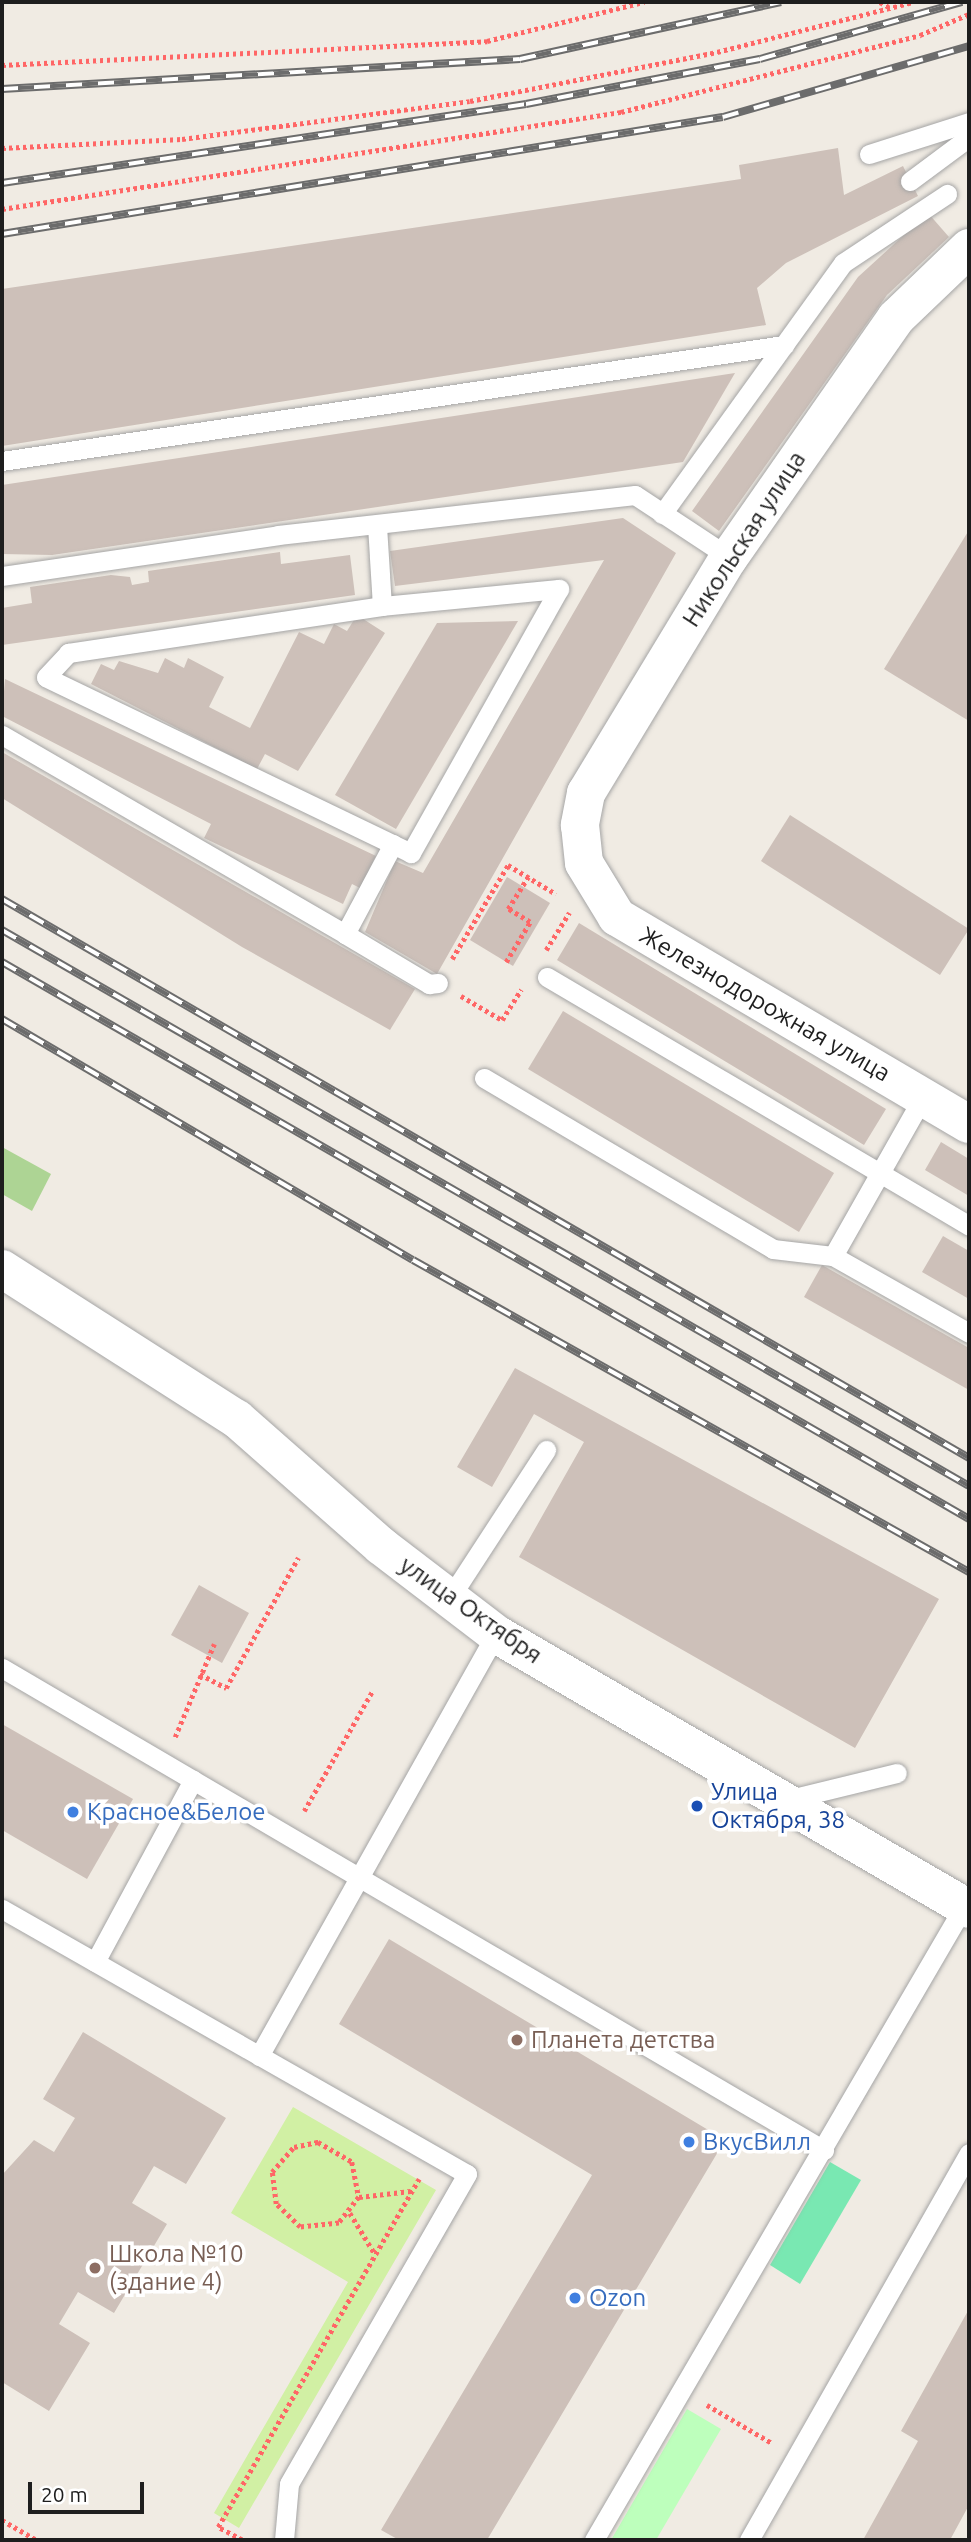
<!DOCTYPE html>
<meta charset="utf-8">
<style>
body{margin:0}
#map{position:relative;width:971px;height:2542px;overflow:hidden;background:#f0ebe3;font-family:Ubuntu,sans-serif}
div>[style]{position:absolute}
.grass>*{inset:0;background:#d1f0a4}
.forest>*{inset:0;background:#add494}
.park>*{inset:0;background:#bdffbc}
.pitch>*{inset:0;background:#79e8b2}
.building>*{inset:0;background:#cdc0b9}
.path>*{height:4.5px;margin-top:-2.25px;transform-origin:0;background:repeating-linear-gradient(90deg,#f66 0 3.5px,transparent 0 7px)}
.roads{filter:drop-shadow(0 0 2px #a5a5a5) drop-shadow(0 0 2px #a5a5a5)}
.service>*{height:19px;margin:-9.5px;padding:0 9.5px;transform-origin:9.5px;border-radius:9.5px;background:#fff}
.minor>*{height:38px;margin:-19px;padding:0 19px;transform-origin:19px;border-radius:19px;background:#fff}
.tertiary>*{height:38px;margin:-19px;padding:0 19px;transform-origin:19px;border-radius:19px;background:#fff}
.rail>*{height:8px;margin-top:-4px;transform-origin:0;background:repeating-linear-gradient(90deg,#fff 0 16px,#6c6c6c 0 32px);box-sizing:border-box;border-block:2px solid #6c6c6c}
.dots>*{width:19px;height:19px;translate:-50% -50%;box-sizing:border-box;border:4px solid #fff;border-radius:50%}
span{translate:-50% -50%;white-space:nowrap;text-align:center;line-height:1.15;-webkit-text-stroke:7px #fff;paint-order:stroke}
.street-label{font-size:24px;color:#1e1e1e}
.transit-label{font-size:24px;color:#164399}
.left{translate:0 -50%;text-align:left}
.shop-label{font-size:24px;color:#366cbe}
.education-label{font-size:24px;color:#785e54}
.frame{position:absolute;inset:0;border:4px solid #1e1e1e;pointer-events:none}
.scale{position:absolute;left:28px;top:2482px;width:116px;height:32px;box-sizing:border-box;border:4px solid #1e1e1e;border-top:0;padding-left:9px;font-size:21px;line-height:24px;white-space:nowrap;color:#1e1e1e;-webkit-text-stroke:5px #fff;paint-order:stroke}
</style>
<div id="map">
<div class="grass">
<div style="clip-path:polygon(293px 2107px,436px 2190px,239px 2528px,214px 2513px,348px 2282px,231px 2213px)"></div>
</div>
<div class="forest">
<div style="clip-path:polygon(2px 1147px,51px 1174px,32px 1211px,2px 1194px)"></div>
</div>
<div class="park">
<div style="clip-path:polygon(687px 2409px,721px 2429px,656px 2540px,611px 2540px)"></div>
</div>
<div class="pitch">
<div style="clip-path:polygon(830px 2162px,861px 2180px,800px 2284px,770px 2265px)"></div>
</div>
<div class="building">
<div style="clip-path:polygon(838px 148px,844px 195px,903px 166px,918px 196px,786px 263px,757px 288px,766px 325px,2px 446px,2px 289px,741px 179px,739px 165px)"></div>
<div style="clip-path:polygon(928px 213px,949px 237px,887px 295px,719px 531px,692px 511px,858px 277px)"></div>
<div style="clip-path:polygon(735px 373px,683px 462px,52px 555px,2px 554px,2px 485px)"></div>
<div style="clip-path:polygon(623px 518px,676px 553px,437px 974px,365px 932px,395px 861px,423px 873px,604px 560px,395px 586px,390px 551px)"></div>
<div style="clip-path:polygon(969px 530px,969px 721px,884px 669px)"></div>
<div style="clip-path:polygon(280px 552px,281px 564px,350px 555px,355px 595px,2px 645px,2px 608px,32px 603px,30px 587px,111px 575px,130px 577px,132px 585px,149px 582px,148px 571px)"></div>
<div style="clip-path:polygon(357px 615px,385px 633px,298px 771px,265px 754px,257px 769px,91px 684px,101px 664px,114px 670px,119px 661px,158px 673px,165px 658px,184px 668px,188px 658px,224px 677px,209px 707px,250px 728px,299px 632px,324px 644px,334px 624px,347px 631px)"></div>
<div style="clip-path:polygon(518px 621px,396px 829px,335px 795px,437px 623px)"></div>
<div style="clip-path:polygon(5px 679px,376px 856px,360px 888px,352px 884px,343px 904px,204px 838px,211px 824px,2px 716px)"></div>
<div style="clip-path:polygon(2px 752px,415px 989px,390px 1030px,242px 947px,2px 798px)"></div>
<div style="clip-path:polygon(790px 815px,969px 929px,940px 975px,761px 861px)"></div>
<div style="clip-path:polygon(507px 877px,550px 903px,513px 966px,470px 940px)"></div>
<div style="clip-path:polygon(579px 923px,886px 1109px,864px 1145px,557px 960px)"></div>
<div style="clip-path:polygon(563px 1011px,834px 1173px,799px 1232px,528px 1069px)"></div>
<div style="clip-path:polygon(941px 1142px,969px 1159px,969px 1196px,925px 1170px)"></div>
<div style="clip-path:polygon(943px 1236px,969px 1251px,969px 1299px,922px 1272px)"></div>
<div style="clip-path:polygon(822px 1265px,969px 1348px,969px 1390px,804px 1297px)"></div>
<div style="clip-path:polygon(515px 1368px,939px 1599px,855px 1748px,519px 1557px,584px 1442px,534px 1414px,492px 1487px,457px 1467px)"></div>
<div style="clip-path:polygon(199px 1585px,249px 1613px,222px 1663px,171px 1635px)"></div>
<div style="clip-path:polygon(2px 1724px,133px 1799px,87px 1879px,2px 1830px)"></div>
<div style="clip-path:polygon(389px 1939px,725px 2140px,487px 2540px,399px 2540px,381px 2530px,592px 2175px,339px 2024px)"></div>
<div style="clip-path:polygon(83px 2032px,226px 2118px,186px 2184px,154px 2166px,132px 2203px,167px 2224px,114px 2313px,78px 2292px,59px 2324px,90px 2343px,49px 2411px,2px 2382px,2px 2175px,34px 2140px,54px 2152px,75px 2118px,43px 2099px)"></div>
<div style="clip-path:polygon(969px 2309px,969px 2505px,950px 2540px,863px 2540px,918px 2441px,901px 2431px)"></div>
</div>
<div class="path">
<div style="left:880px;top:2px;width:10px;rotate:29deg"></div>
<div style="left:2px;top:65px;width:486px;rotate:-2.8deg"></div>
<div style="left:487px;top:41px;width:162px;rotate:-14deg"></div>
<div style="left:2px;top:148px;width:180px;rotate:-2.9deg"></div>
<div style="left:182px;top:139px;width:290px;rotate:-7.5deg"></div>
<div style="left:470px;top:101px;width:252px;rotate:-11.2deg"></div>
<div style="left:717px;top:52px;width:202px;rotate:-14.3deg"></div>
<div style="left:2px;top:209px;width:627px;rotate:-8.91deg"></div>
<div style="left:621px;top:112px;width:309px;rotate:-14.4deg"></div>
<div style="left:920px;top:35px;width:53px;rotate:-23.2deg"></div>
<div style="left:546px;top:950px;width:44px;rotate:-58.1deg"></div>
<div style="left:452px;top:959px;width:109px;rotate:-59.2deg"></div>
<div style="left:508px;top:865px;width:56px;rotate:31.1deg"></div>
<div style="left:506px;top:962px;width:47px;rotate:-59deg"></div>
<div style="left:530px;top:922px;width:26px;rotate:-149deg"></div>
<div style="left:508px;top:909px;width:38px;rotate:-58deg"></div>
<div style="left:461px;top:996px;width:48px;rotate:30.3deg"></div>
<div style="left:502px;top:1020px;width:36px;rotate:-58deg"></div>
<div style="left:200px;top:1674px;width:30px;rotate:28deg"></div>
<div style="left:226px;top:1688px;width:149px;rotate:-61deg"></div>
<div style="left:175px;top:1737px;width:101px;rotate:-67.2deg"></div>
<div style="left:304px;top:1811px;width:139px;rotate:-60.3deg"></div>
<div style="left:359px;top:2197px;width:33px;rotate:128deg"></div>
<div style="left:339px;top:2223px;width:39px;rotate:174deg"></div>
<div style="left:300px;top:2227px;width:33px;rotate:-136deg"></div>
<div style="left:276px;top:2204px;width:32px;rotate:-97deg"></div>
<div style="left:272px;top:2172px;width:33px;rotate:-49deg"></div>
<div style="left:294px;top:2147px;width:25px;rotate:-12deg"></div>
<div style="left:318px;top:2142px;width:39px;rotate:30deg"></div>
<div style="left:352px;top:2162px;width:36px;rotate:79deg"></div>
<div style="left:359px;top:2197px;width:52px;rotate:-6.6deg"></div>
<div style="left:350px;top:2213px;width:48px;rotate:58.6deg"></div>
<div style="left:707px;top:2405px;width:75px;rotate:30.3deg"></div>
<div style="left:2px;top:2520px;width:39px;rotate:30deg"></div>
<div style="left:242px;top:2540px;width:27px;rotate:-152deg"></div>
<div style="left:218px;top:2527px;width:402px;rotate:-60deg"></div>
</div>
<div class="roads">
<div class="service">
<div style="left:869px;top:154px;width:105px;rotate:-17.7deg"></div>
<div style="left:910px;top:181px;width:74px;rotate:-36.7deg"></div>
<div style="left:2px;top:461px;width:791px;rotate:-8.44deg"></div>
<div style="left:662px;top:514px;width:309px;rotate:-54.2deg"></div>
<div style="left:843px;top:263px;width:125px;rotate:-33.6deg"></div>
<div style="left:377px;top:525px;width:81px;rotate:86.5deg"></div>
<div style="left:2px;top:576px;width:279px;rotate:-8.4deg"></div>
<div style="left:278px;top:535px;width:359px;rotate:-6.4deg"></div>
<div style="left:635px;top:495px;width:113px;rotate:33.4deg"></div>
<div style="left:559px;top:589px;width:303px;rotate:119.3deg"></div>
<div style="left:411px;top:853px;width:405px;rotate:-154.3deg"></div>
<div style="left:46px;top:677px;width:33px;rotate:-47deg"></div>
<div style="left:68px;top:653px;width:317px;rotate:-8.5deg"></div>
<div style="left:382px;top:606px;width:178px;rotate:-5.5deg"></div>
<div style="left:2px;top:735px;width:397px;rotate:30.1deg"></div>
<div style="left:345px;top:934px;width:102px;rotate:-61.9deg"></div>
<div style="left:345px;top:934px;width:98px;rotate:30.8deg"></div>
<div style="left:429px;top:984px;width:9px;rotate:-6deg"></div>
<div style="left:547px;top:977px;width:490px;rotate:30.5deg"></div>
<div style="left:484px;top:1078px;width:336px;rotate:30.6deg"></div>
<div style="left:773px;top:1249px;width:60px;rotate:6.7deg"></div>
<div style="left:833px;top:1256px;width:156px;rotate:29.5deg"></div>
<div style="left:833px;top:1256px;width:183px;rotate:-60.5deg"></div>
<div style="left:449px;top:1599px;width:178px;rotate:-56.9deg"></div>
<div style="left:2px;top:1668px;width:953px;rotate:30.39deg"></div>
<div style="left:786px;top:1800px;width:114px;rotate:-13.7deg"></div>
<div style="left:2px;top:1909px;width:535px;rotate:29.68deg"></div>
<div style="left:467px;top:2174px;width:357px;rotate:119.9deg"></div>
<div style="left:289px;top:2484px;width:56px;rotate:95.1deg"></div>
<div style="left:95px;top:1962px;width:207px;rotate:-61.7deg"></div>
<div style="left:259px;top:2056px;width:484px;rotate:-60.7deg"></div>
<div style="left:594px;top:2540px;width:734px;rotate:-59.73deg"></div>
<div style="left:749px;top:2540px;width:445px;rotate:-60.4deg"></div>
</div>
<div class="minor">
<div style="left:2px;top:1269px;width:279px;rotate:32.6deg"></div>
<div style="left:237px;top:1419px;width:192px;rotate:41.4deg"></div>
<div style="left:381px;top:1546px;width:145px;rotate:37.4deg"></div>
<div style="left:496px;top:1634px;width:547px;rotate:30.17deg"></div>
</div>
<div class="tertiary">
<div style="left:969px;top:248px;width:101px;rotate:136.2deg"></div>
<div style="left:896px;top:318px;width:292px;rotate:124.9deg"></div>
<div style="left:729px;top:557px;width:276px;rotate:121.2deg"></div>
<div style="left:586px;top:793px;width:33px;rotate:101deg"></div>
<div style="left:580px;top:825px;width:38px;rotate:84deg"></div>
<div style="left:584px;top:863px;width:63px;rotate:58.6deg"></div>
<div style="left:617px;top:917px;width:408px;rotate:30.5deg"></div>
</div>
</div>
<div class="rail">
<div style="left:2px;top:89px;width:519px;rotate:-3.31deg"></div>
<div style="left:520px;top:59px;width:267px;rotate:-12.3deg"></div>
<div style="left:2px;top:183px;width:530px;rotate:-8.57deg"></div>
<div style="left:526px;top:104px;width:238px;rotate:-10.9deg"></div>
<div style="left:760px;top:59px;width:210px;rotate:-15.8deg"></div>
<div style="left:2px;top:234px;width:730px;rotate:-9.22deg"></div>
<div style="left:723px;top:117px;width:256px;rotate:-16.1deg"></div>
<div style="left:2px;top:899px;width:1117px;rotate:30.03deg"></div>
<div style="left:2px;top:930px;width:1115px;rotate:29.9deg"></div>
<div style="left:2px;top:962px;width:1116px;rotate:29.94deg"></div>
<div style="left:2px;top:1019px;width:476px;rotate:30.4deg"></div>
<div style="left:413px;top:1260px;width:638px;rotate:29.3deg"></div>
</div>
<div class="dots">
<div style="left:697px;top:1806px;background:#1a4fb4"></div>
<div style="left:73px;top:1812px;background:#3f7fe0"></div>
<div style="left:517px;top:2040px;background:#8d6e63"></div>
<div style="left:689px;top:2142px;background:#3f7fe0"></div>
<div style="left:95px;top:2268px;background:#8d6e63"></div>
<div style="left:575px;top:2298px;background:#3f7fe0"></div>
</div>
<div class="street-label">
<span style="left:744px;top:539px;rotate:-57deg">Никольская улица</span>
<span style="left:765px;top:1004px;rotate:30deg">Железнодорожная улица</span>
<span style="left:471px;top:1610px;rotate:35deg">улица Октября</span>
</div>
<div class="transit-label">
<span class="left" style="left:711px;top:1806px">Улица<br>Октября, 38</span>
</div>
<div class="shop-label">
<span class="left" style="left:87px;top:1812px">Красное&amp;Белое</span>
<span class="left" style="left:703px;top:2142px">ВкусВилл</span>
<span class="left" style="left:589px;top:2298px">Ozon</span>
</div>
<div class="education-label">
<span class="left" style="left:531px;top:2040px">Планета детства</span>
<span class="left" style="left:109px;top:2268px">Школа №10<br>(здание 4)</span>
</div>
<div class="frame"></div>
<div class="scale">20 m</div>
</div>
